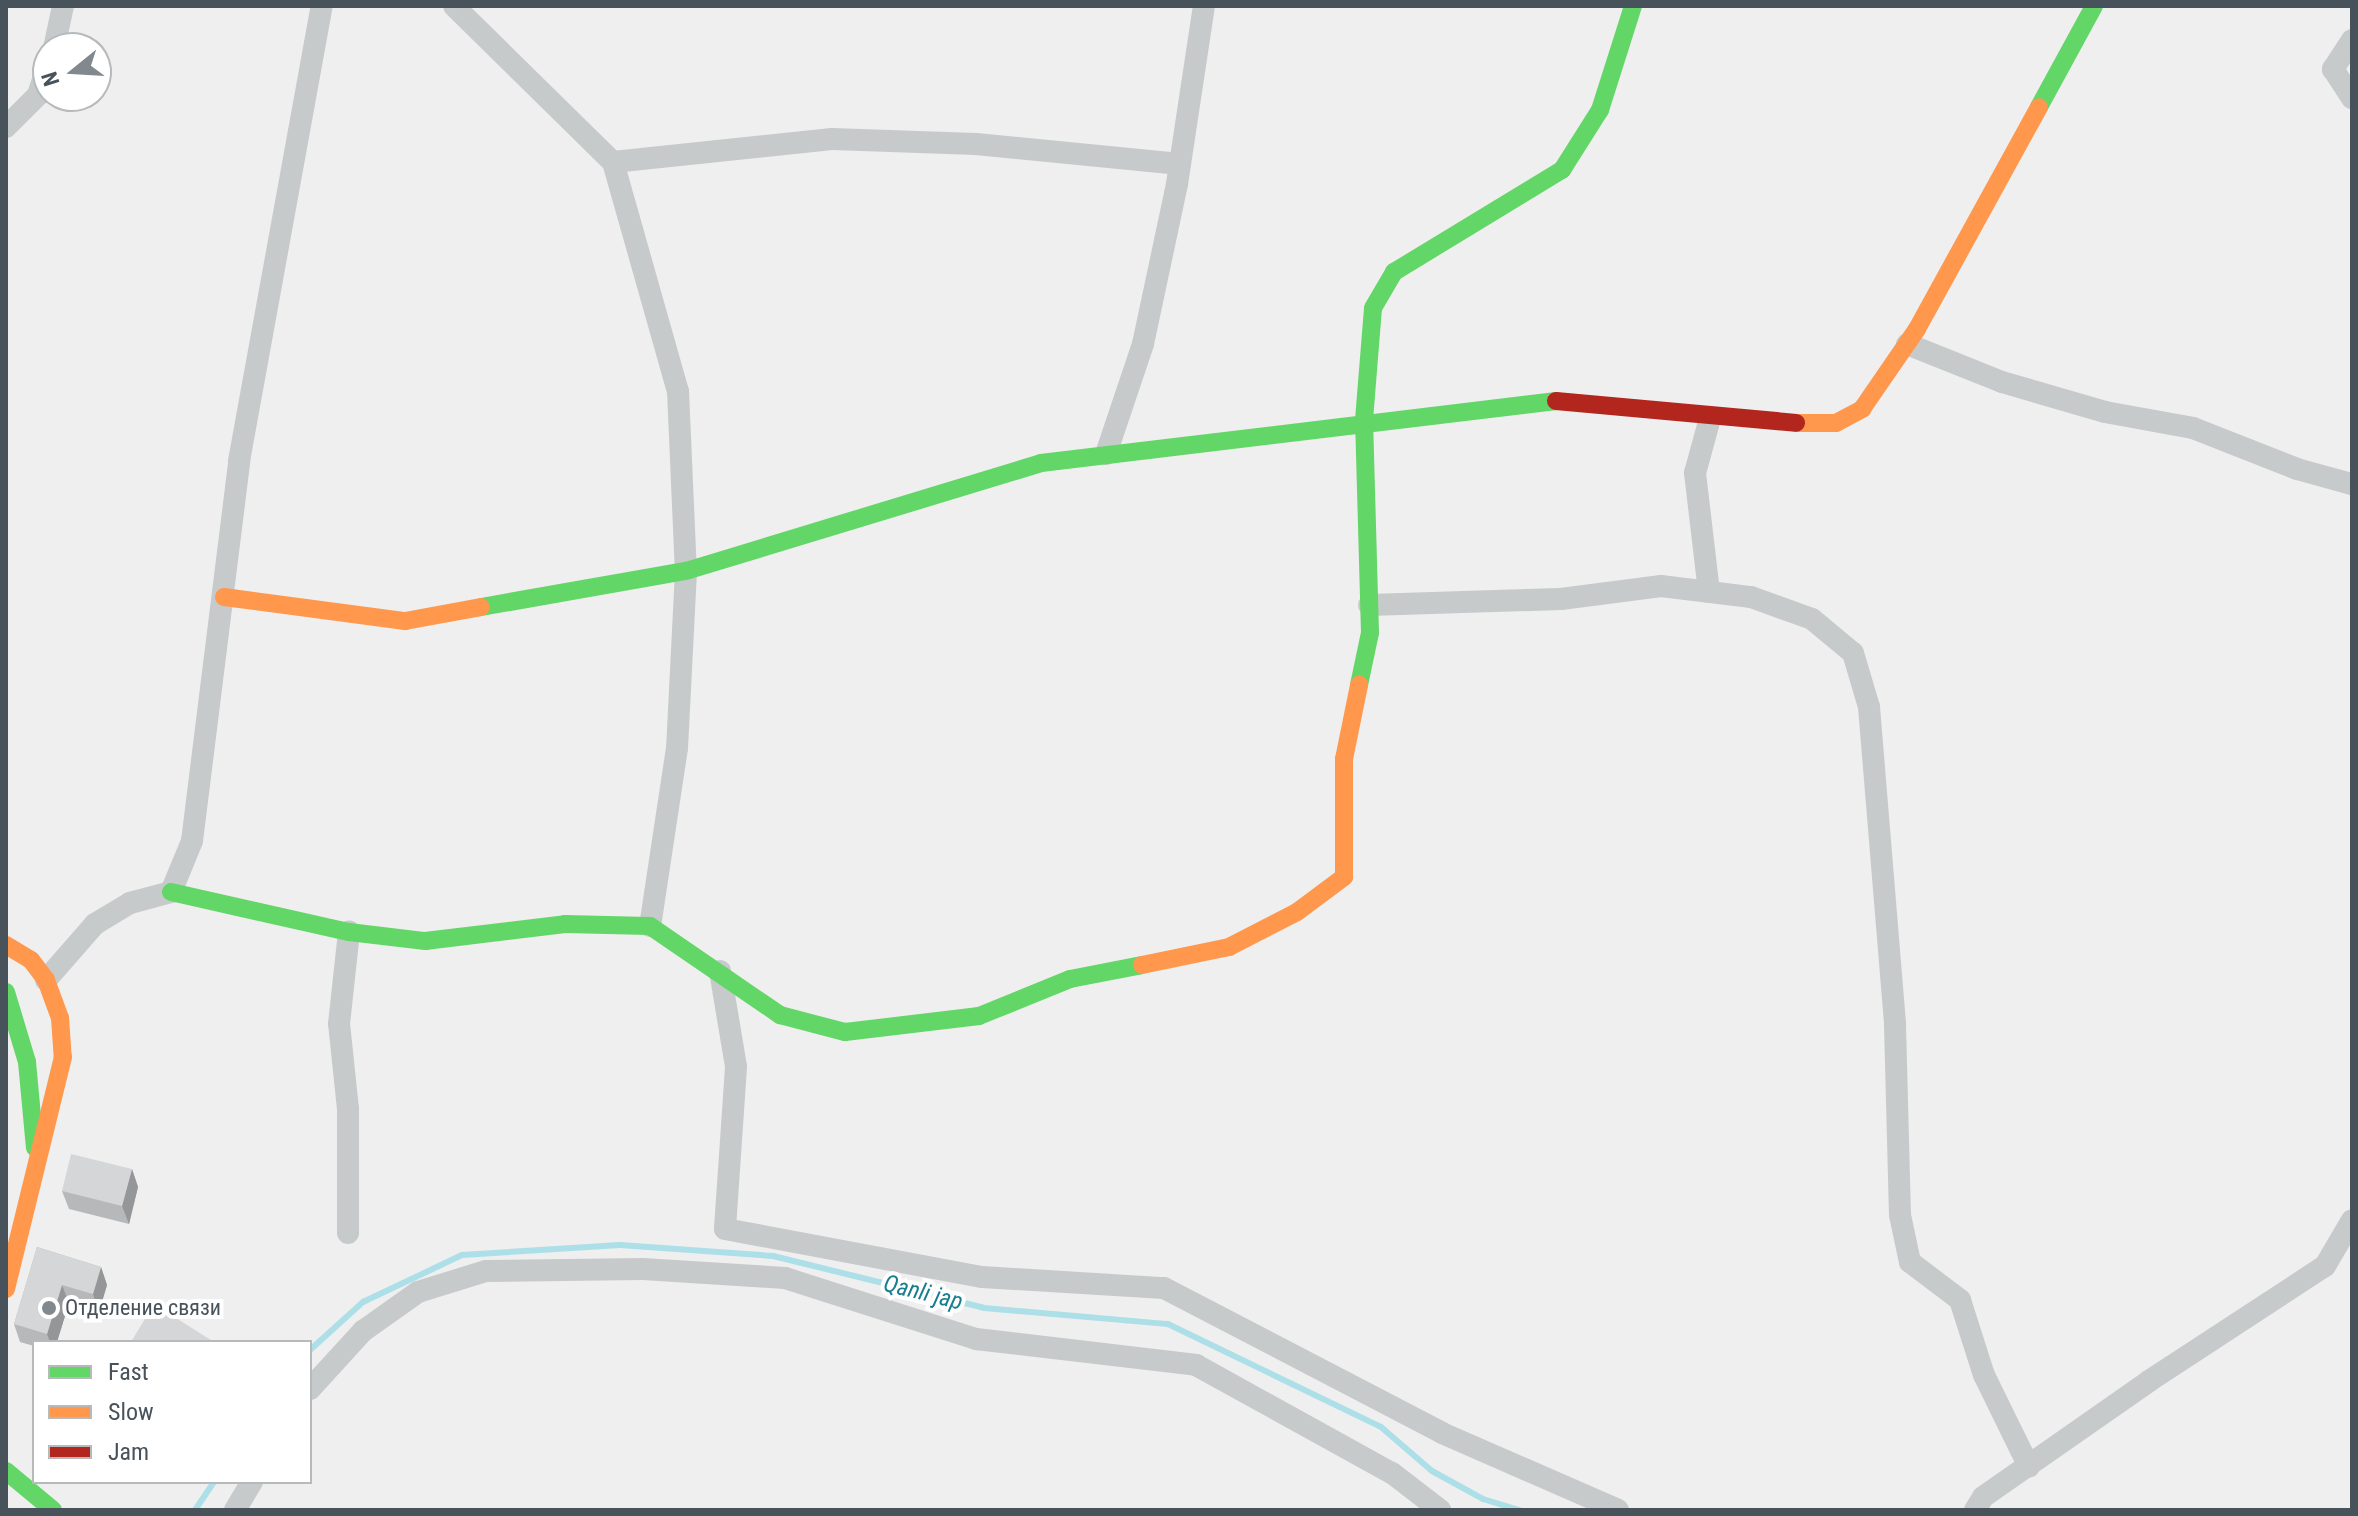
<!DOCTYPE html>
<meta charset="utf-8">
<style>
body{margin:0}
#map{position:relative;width:2358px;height:1516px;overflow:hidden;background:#efefef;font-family:"Roboto Condensed",sans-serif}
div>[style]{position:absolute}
.stream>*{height:6px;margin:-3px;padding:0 3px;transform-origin:3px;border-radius:3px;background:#acdfe7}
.street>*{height:22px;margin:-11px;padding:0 11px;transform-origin:11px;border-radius:11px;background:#c7cacb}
.fast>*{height:18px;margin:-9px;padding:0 9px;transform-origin:9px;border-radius:9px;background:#63d668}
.slow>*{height:18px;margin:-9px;padding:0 9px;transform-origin:9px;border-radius:9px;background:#ff974d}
.jam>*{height:18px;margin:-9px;padding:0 9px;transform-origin:9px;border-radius:9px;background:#b3261e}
.wall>*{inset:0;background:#b7b8ba}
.shaded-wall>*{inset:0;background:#959697}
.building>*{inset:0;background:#d5d6d8}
.dots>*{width:22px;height:22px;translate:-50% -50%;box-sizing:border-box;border:4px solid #fff;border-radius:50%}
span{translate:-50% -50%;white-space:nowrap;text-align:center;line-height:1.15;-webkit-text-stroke:8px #fff;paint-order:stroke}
.poi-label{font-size:22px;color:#48525a}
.left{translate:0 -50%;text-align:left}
.water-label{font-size:24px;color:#177d8f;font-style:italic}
.frame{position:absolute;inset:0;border:8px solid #48525a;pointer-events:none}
.legend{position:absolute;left:32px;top:1340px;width:280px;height:144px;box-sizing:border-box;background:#fff;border:2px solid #b6babd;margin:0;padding:10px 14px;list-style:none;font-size:24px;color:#48525a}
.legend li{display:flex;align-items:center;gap:16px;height:40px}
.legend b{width:40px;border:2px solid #b6babd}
.north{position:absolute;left:32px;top:32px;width:80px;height:80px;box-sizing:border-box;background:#fff;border:2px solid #b6babd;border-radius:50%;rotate:252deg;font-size:22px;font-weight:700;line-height:32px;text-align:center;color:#48525a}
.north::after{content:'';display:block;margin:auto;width:28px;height:36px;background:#82898e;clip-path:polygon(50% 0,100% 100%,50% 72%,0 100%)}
</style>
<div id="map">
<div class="stream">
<div style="left:310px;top:1350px;width:72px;rotate:-42.2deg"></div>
<div style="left:363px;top:1302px;width:110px;rotate:-25.4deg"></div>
<div style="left:462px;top:1255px;width:158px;rotate:-3.6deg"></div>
<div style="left:620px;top:1245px;width:153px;rotate:4.1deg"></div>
<div style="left:773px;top:1256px;width:217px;rotate:13.8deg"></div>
<div style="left:984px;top:1308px;width:185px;rotate:5deg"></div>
<div style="left:1168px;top:1324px;width:237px;rotate:25.8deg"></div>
<div style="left:1381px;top:1427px;width:67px;rotate:40.8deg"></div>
<div style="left:1432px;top:1471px;width:58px;rotate:28.8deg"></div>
<div style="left:1483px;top:1499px;width:38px;rotate:17deg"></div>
<div style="left:195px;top:1510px;width:34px;rotate:-56deg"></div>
</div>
<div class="street">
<div style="left:454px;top:6px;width:223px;rotate:44.5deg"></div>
<div style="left:613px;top:162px;width:238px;rotate:74.2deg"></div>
<div style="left:678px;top:391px;width:180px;rotate:87.5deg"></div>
<div style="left:686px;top:571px;width:177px;rotate:92.9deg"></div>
<div style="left:677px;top:748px;width:180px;rotate:98.6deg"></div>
<div style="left:2352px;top:40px;width:35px;rotate:123deg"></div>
<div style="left:2333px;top:69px;width:35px;rotate:57deg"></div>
<div style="left:54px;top:48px;width:43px;rotate:-77.9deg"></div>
<div style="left:6px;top:127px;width:45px;rotate:-45deg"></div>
<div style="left:38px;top:95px;width:32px;rotate:-72deg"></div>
<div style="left:613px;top:162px;width:220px;rotate:-6deg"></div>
<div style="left:832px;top:139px;width:144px;rotate:2deg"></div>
<div style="left:976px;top:144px;width:205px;rotate:5.6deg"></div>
<div style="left:1907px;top:344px;width:102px;rotate:21.8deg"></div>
<div style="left:2002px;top:382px;width:107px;rotate:16.2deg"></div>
<div style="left:2105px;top:412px;width:89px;rotate:10.3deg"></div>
<div style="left:2193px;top:428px;width:112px;rotate:21.5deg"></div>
<div style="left:2297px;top:469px;width:57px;rotate:15.3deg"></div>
<div style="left:1106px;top:454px;width:116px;rotate:-71.4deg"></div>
<div style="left:1143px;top:344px;width:164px;rotate:-78deg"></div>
<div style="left:1177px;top:184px;width:180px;rotate:-81.4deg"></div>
<div style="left:1709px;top:592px;width:120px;rotate:-96.7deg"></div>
<div style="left:1695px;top:473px;width:57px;rotate:-74.7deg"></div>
<div style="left:1369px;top:605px;width:192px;rotate:-1.8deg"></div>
<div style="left:1561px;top:599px;width:101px;rotate:-7.4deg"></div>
<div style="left:1661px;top:586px;width:91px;rotate:7deg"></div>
<div style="left:1751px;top:597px;width:65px;rotate:19.8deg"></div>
<div style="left:1812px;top:619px;width:53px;rotate:39.7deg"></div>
<div style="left:1853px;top:653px;width:56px;rotate:73.5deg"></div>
<div style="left:1869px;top:707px;width:319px;rotate:85.3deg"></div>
<div style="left:1895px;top:1025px;width:190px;rotate:88.5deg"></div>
<div style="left:1900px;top:1215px;width:48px;rotate:78deg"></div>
<div style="left:1910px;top:1262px;width:63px;rotate:37.2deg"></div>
<div style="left:1960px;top:1300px;width:79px;rotate:72.3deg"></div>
<div style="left:1984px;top:1375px;width:102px;rotate:63.9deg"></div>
<div style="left:720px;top:971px;width:97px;rotate:80.5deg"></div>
<div style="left:736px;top:1067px;width:162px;rotate:93.9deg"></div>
<div style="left:725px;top:1229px;width:261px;rotate:10.6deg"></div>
<div style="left:982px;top:1277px;width:182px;rotate:3.5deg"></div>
<div style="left:1164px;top:1288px;width:314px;rotate:27.5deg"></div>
<div style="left:1442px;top:1433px;width:192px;rotate:23.6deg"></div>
<div style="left:46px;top:980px;width:74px;rotate:-48.8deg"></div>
<div style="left:95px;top:924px;width:41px;rotate:-31deg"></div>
<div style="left:130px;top:903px;width:42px;rotate:-15deg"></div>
<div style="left:171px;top:892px;width:55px;rotate:-67.6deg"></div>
<div style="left:192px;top:841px;width:383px;rotate:-82.9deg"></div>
<div style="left:239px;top:461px;width:463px;rotate:-79.7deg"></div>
<div style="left:348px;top:1233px;width:124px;rotate:-90deg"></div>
<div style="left:348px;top:1109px;width:85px;rotate:-96deg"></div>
<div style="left:339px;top:1024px;width:93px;rotate:-83.8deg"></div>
<div style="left:310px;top:1389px;width:79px;rotate:-47.6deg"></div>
<div style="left:363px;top:1331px;width:67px;rotate:-35.3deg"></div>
<div style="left:418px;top:1292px;width:71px;rotate:-17.2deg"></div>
<div style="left:486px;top:1271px;width:157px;rotate:-0.7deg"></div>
<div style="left:643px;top:1269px;width:142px;rotate:3.6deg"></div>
<div style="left:785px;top:1278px;width:201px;rotate:17.7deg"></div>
<div style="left:976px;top:1339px;width:222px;rotate:6.7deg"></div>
<div style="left:1196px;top:1365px;width:224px;rotate:28.9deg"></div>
<div style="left:1392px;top:1473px;width:61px;rotate:37.6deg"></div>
<div style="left:235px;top:1510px;width:33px;rotate:-59deg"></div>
<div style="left:1975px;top:1510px;width:15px;rotate:-58deg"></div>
<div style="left:1983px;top:1497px;width:203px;rotate:-34.9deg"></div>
<div style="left:2149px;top:1381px;width:210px;rotate:-33.2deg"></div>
<div style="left:2325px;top:1266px;width:53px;rotate:-59.6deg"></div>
</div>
<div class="fast">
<div style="left:2039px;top:107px;width:115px;rotate:-61.4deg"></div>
<div style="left:481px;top:607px;width:208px;rotate:-10deg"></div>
<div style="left:686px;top:571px;width:371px;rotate:-16.9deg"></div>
<div style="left:1041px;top:463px;width:519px;rotate:-6.86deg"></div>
<div style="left:1359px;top:685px;width:53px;rotate:-78.1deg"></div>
<div style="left:1370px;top:633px;width:213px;rotate:-91.6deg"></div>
<div style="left:1364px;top:420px;width:112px;rotate:-85.4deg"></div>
<div style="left:1373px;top:308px;width:42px;rotate:-59.7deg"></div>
<div style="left:1394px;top:272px;width:197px;rotate:-31.3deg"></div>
<div style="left:1562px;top:170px;width:71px;rotate:-57.7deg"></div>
<div style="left:1600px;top:110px;width:109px;rotate:-72.4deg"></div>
<div style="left:171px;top:892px;width:182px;rotate:12.7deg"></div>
<div style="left:349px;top:932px;width:77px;rotate:6.8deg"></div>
<div style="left:425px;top:941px;width:141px;rotate:-6.9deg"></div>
<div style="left:565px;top:924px;width:85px;rotate:1.3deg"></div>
<div style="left:650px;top:926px;width:158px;rotate:34.4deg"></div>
<div style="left:780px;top:1015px;width:67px;rotate:14.7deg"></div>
<div style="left:845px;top:1032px;width:135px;rotate:-6.8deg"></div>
<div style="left:979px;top:1016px;width:98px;rotate:-22.1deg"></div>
<div style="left:1070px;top:979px;width:73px;rotate:-11deg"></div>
<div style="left:6px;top:992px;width:73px;rotate:73.3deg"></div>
<div style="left:27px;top:1062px;width:86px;rotate:84.7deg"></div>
<div style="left:6px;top:1471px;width:61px;rotate:39.7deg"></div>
</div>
<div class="slow">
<div style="left:1796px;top:423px;width:40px"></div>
<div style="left:1836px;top:423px;width:30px;rotate:-28deg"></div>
<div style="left:1862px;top:409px;width:97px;rotate:-55.5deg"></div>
<div style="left:1917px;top:329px;width:253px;rotate:-61.2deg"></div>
<div style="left:224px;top:597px;width:183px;rotate:7.6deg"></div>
<div style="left:405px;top:621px;width:77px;rotate:-10.4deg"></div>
<div style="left:6px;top:945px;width:29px;rotate:31deg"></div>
<div style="left:31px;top:960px;width:25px;rotate:53deg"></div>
<div style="left:46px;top:980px;width:40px;rotate:69.8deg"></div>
<div style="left:60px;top:1018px;width:39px;rotate:86deg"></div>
<div style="left:63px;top:1057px;width:239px;rotate:103.8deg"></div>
<div style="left:1142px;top:965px;width:89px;rotate:-11.7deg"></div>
<div style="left:1229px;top:947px;width:76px;rotate:-27.2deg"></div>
<div style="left:1297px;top:912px;width:59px;rotate:-36.7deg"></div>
<div style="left:1344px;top:877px;width:118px;rotate:-90deg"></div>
<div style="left:1344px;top:759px;width:76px;rotate:-78.5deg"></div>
</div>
<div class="jam">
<div style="left:1556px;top:401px;width:241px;rotate:5.2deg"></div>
</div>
<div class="wall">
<div style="clip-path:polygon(132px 1169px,138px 1187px,129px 1224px,69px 1209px,62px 1191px)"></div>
<div style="clip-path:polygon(37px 1247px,101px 1267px,107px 1285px,99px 1312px,69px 1303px,57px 1342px,34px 1342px,34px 1346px,20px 1342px,14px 1324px)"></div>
</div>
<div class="shaded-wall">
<div style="clip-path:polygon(132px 1169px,138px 1187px,129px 1224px,122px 1206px)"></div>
<div style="clip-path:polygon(101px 1267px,107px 1285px,99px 1312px,93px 1294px)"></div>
<div style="clip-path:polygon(62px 1285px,69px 1303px,57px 1342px,50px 1342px,47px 1334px)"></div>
</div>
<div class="building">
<div style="clip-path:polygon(71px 1154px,132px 1169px,122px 1206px,62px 1191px)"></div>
<div style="clip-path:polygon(37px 1247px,101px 1267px,93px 1294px,62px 1285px,47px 1334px,14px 1324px)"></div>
<div style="clip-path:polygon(154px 1304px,214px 1342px,131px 1342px)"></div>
</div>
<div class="dots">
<div style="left:49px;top:1308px;background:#82898e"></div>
</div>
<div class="poi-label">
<span class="left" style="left:65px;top:1308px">Отделение связи</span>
</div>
<div class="water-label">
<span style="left:923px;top:1293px;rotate:14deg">Qanli jap</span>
</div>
<div class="frame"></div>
<ul class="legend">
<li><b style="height:10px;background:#63d668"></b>Fast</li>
<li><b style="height:10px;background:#ff974d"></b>Slow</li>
<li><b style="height:10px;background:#b3261e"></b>Jam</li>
</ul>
<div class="north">N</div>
</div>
